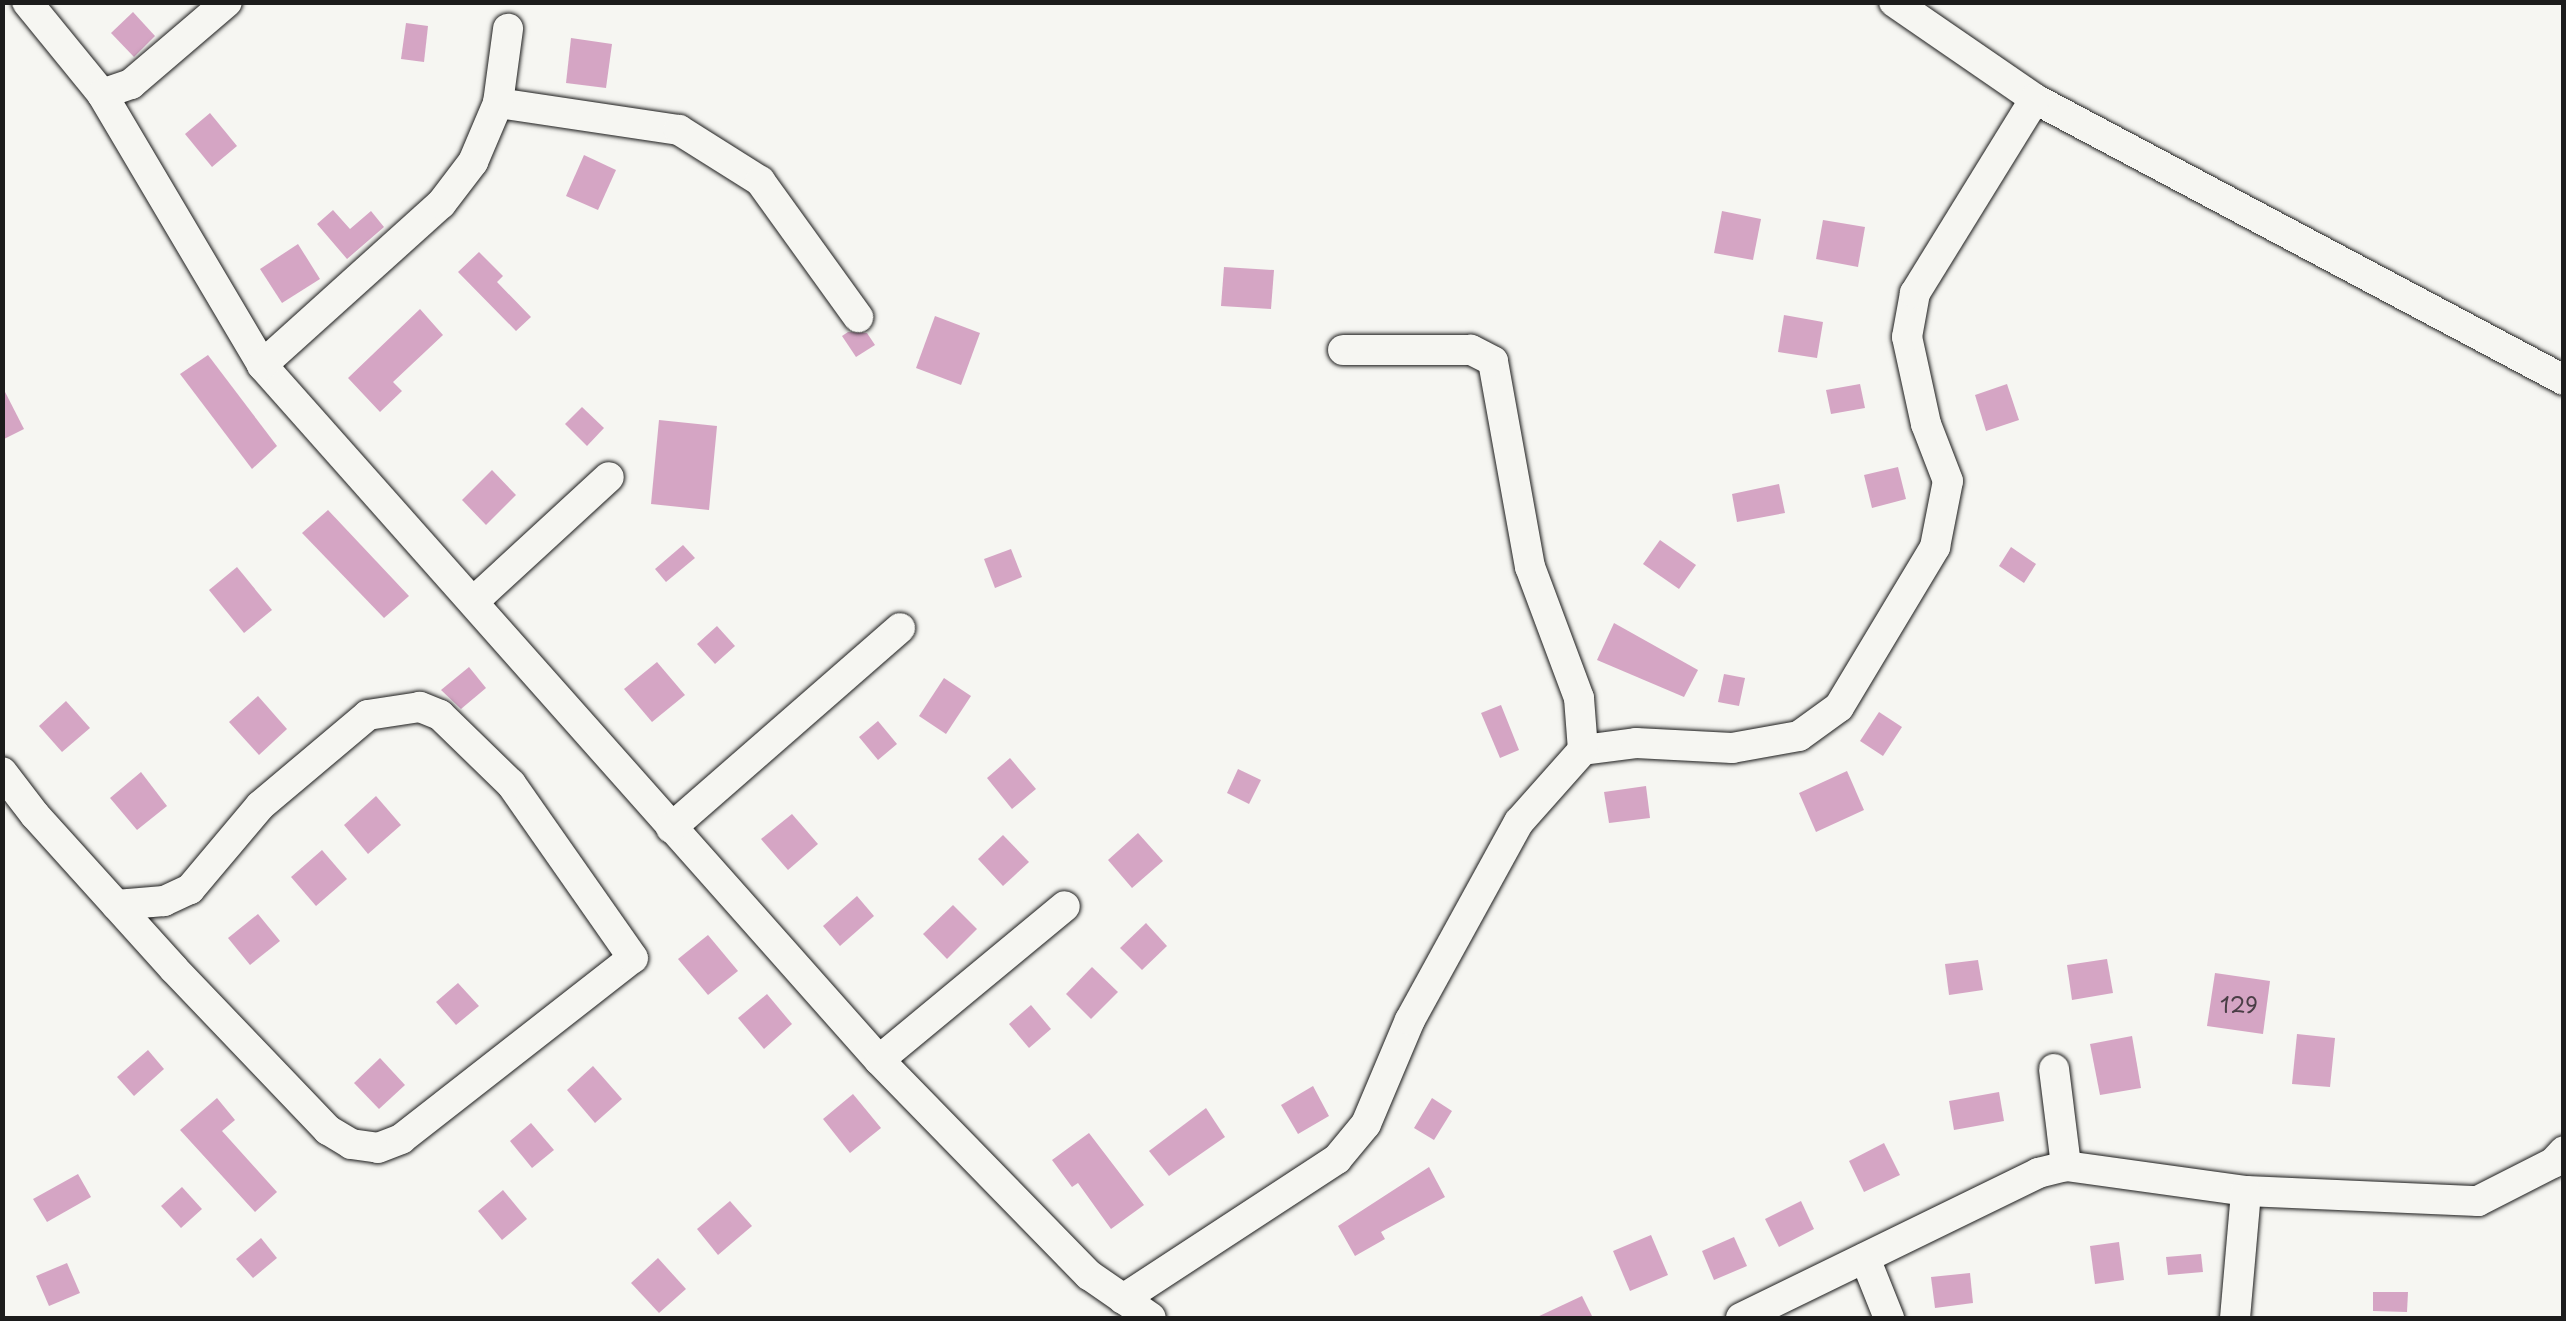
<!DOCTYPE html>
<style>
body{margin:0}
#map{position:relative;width:2566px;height:1321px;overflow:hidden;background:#f6f6f2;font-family:"Playpen Sans",sans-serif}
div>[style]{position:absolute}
.building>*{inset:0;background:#d5a5c4}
.roads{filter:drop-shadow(0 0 2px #1c1c1c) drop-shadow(0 0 2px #1c1c1c)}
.minor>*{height:30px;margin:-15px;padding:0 15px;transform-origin:15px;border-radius:15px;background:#f6f6f2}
span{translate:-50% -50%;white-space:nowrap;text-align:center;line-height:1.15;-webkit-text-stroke:9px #f6f6f2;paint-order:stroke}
.number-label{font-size:22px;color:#4a3e46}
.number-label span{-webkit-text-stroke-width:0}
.frame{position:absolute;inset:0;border:5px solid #1c1c1c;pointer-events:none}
</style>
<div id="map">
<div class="building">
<div style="clip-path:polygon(133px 12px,155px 36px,134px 57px,111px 33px)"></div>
<div style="clip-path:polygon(406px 23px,428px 26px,424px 62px,401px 59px)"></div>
<div style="clip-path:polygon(571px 38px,612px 44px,606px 88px,566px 83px)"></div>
<div style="clip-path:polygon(210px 113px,237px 146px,212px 167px,185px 134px)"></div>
<div style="clip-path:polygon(584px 155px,616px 170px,598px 210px,566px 196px)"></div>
<div style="clip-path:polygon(333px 210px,350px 229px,371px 211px,384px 227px,347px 259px,317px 224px)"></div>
<div style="clip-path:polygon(1722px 211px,1761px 219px,1753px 260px,1714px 253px)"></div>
<div style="clip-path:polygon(1823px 220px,1865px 227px,1858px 267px,1816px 259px)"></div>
<div style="clip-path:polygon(298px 244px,320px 279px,282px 303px,260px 269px)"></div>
<div style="clip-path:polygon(479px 252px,503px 276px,497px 282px,531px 317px,516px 331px,458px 272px)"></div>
<div style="clip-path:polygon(1224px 267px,1274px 270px,1271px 309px,1221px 306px)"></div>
<div style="clip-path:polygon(420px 309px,443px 335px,393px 382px,402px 391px,380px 412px,348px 378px)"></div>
<div style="clip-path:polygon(1784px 315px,1823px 322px,1817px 358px,1778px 352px)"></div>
<div style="clip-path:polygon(935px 316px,980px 333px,961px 385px,916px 368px)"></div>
<div style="clip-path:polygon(848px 332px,867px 333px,875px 345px,856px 357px,842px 336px)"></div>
<div style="clip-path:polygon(208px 355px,277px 446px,252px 469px,180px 374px)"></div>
<div style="clip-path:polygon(1860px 384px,1865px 408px,1831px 414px,1826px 390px)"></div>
<div style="clip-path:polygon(2007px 384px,2019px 420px,1986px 431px,1975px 395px)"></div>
<div style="clip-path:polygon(2px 386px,24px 429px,2px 440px)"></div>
<div style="clip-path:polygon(582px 407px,604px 428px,587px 446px,565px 424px)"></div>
<div style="clip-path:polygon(659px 420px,717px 426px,709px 510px,651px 504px)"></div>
<div style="clip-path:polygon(1898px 467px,1906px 499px,1872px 508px,1864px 475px)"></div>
<div style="clip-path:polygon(492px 470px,516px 495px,486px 525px,462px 500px)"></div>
<div style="clip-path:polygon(1779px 484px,1785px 513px,1737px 522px,1732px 494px)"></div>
<div style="clip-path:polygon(328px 510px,409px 596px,384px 618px,302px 533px)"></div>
<div style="clip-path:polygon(1660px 540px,1696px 565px,1679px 589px,1643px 564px)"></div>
<div style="clip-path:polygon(683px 545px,695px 558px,666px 582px,655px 569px)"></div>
<div style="clip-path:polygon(2011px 547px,2036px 564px,2024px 583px,1999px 566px)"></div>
<div style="clip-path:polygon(1011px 549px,1022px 577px,995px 588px,984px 559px)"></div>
<div style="clip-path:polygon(237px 567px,272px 610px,244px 633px,209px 590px)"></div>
<div style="clip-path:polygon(1614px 623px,1698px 670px,1684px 697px,1597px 660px)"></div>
<div style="clip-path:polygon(717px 626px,735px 646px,715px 664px,697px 644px)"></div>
<div style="clip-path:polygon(657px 662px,685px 695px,652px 722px,624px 689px)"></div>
<div style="clip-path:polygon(469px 667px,486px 688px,461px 709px,441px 690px)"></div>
<div style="clip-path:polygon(1724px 674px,1745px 678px,1739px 706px,1718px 702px)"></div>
<div style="clip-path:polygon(944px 678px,971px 696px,946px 734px,919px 716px)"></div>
<div style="clip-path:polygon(258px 696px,287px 729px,259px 755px,229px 722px)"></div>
<div style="clip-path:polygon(66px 701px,90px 728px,62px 752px,39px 726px)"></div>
<div style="clip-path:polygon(1501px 705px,1519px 750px,1500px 758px,1481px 713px)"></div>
<div style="clip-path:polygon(1879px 712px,1902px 727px,1883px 756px,1860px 741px)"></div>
<div style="clip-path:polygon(878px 721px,897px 744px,878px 760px,859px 737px)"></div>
<div style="clip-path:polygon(1010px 758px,1036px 789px,1012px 809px,987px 778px)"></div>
<div style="clip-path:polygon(1238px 769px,1261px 780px,1249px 804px,1227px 793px)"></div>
<div style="clip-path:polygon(1847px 771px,1864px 810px,1816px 832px,1799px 793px)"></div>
<div style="clip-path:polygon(141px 772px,167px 806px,137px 830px,110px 798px)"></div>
<div style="clip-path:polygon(1646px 786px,1650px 818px,1609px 823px,1604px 792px)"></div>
<div style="clip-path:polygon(376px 796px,401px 825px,368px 854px,344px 825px)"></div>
<div style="clip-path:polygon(792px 814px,818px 844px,788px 870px,761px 839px)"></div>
<div style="clip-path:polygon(1138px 833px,1163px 861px,1132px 888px,1108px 860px)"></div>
<div style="clip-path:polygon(1003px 835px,1029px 862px,1003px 886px,978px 859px)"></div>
<div style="clip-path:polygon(322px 850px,347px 879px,316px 906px,291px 877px)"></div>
<div style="clip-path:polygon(857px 896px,874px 916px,840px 946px,823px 926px)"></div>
<div style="clip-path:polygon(953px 905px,977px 929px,947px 959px,923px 934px)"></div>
<div style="clip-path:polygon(258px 914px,280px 941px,250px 965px,228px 938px)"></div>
<div style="clip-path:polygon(1146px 923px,1167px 946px,1142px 970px,1120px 948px)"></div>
<div style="clip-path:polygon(708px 935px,738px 971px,708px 995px,678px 959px)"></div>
<div style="clip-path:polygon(2107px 959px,2113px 993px,2072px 1000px,2067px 965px)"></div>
<div style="clip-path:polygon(1978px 960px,1983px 990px,1949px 995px,1945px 964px)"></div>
<div style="clip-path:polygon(1092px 967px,1118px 992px,1091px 1019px,1066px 994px)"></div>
<div style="clip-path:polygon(2215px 973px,2270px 981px,2263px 1034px,2207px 1026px)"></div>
<div style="clip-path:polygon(458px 983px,479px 1006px,456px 1025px,436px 1002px)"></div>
<div style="clip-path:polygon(767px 994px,792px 1024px,764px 1049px,738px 1018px)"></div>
<div style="clip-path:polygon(1031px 1005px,1051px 1029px,1029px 1048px,1009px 1024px)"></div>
<div style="clip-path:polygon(2297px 1034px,2335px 1038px,2330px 1087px,2292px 1084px)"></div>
<div style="clip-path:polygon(2132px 1036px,2141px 1088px,2100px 1095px,2090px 1044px)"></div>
<div style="clip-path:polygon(148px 1050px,164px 1069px,134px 1096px,117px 1077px)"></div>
<div style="clip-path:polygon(380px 1058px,405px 1085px,379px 1109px,354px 1083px)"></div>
<div style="clip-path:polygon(593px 1066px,622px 1099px,595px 1123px,567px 1090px)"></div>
<div style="clip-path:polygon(1313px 1086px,1329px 1116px,1298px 1134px,1281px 1105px)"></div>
<div style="clip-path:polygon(1999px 1092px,2004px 1121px,1954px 1130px,1949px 1101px)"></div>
<div style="clip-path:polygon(853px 1094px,881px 1128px,850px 1153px,823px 1119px)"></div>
<div style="clip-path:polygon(217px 1098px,235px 1120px,222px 1131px,277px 1192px,255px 1212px,180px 1130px)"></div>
<div style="clip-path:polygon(1432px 1098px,1452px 1111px,1434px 1140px,1414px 1128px)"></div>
<div style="clip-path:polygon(1206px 1108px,1225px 1137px,1169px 1176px,1149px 1151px)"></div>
<div style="clip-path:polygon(531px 1123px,554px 1150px,532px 1168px,510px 1141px)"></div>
<div style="clip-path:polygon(1089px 1133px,1144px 1205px,1111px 1229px,1078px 1183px,1072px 1187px,1052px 1160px)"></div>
<div style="clip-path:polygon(1884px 1143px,1900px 1175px,1864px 1192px,1849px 1161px)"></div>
<div style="clip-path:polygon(1429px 1167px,1445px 1197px,1381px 1232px,1385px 1239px,1355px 1256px,1338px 1226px)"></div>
<div style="clip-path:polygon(78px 1174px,91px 1197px,47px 1222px,33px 1199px)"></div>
<div style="clip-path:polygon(182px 1187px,202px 1209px,181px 1228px,161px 1206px)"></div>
<div style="clip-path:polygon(503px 1190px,527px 1219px,502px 1240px,478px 1211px)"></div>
<div style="clip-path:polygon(730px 1201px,752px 1226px,718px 1255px,697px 1229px)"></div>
<div style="clip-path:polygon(1801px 1201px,1814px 1229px,1779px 1247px,1765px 1219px)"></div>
<div style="clip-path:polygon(1651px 1235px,1668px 1275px,1630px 1291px,1613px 1251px)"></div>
<div style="clip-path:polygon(1734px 1237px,1747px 1266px,1714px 1280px,1702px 1251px)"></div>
<div style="clip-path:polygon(261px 1238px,277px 1258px,253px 1278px,236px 1259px)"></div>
<div style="clip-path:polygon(2119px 1242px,2124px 1280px,2095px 1284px,2090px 1246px)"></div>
<div style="clip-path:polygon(2201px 1254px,2203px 1272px,2168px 1275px,2166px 1257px)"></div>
<div style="clip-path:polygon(658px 1258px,686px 1289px,659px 1313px,631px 1283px)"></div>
<div style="clip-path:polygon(67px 1263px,80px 1293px,49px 1306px,36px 1276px)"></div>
<div style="clip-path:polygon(1970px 1273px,1973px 1303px,1935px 1308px,1931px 1277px)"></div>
<div style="clip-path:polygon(2373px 1292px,2408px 1292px,2407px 1312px,2373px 1311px)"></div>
<div style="clip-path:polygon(1582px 1296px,1593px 1318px,1535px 1318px)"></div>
</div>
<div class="roads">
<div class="minor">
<div style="left:27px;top:2px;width:119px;rotate:50.8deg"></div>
<div style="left:102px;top:94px;width:315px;rotate:59.4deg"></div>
<div style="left:262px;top:365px;width:929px;rotate:48.4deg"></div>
<div style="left:879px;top:1060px;width:301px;rotate:45.7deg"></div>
<div style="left:1089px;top:1275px;width:75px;rotate:34.7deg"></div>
<div style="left:1894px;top:2px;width:171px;rotate:34.5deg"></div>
<div style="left:2035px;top:99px;width:599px;rotate:27.98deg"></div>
<div style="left:102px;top:94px;width:31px;rotate:-19deg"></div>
<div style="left:131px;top:84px;width:126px;rotate:-40.5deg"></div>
<div style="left:498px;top:103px;width:183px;rotate:8.5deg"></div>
<div style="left:679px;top:130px;width:96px;rotate:32.2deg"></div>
<div style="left:760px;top:181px;width:168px;rotate:54.2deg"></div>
<div style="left:262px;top:365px;width:241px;rotate:-42deg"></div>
<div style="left:441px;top:204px;width:53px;rotate:-52.7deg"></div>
<div style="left:473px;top:162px;width:64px;rotate:-67deg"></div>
<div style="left:498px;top:103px;width:75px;rotate:-82.3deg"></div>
<div style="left:474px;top:601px;width:183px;rotate:-42.6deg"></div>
<div style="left:1583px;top:750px;width:53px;rotate:-7.5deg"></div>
<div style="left:1636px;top:743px;width:96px;rotate:3deg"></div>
<div style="left:1732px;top:748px;width:68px;rotate:-10.2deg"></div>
<div style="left:1799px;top:736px;width:49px;rotate:-35.9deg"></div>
<div style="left:1839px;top:707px;width:187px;rotate:-59deg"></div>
<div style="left:1935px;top:547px;width:67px;rotate:-78.9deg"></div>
<div style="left:1948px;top:481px;width:61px;rotate:-111.1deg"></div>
<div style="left:1926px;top:424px;width:89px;rotate:-102.3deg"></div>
<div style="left:1907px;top:337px;width:45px;rotate:-79.7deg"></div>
<div style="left:1915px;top:293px;width:228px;rotate:-58.3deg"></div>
<div style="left:2px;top:772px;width:54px;rotate:52.5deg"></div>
<div style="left:35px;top:815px;width:207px;rotate:47.9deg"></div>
<div style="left:174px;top:969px;width:223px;rotate:46.3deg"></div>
<div style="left:328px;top:1130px;width:27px;rotate:31deg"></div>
<div style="left:351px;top:1144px;width:27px;rotate:8deg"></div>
<div style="left:378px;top:1148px;width:25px;rotate:-21deg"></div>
<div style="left:401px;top:1139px;width:294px;rotate:-38deg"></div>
<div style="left:633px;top:958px;width:213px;rotate:-125deg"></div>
<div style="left:511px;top:784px;width:99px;rotate:-135.8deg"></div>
<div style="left:440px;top:715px;width:22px;rotate:-158deg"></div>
<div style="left:420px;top:707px;width:53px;rotate:171.3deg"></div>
<div style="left:368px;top:715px;width:141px;rotate:139.9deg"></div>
<div style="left:260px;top:806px;width:109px;rotate:130.1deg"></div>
<div style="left:190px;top:889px;width:29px;rotate:155deg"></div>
<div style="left:164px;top:901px;width:48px;rotate:175.2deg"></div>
<div style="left:671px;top:828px;width:304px;rotate:-41.1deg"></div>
<div style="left:879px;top:1060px;width:241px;rotate:-39.6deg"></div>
<div style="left:2054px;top:1069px;width:98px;rotate:82.9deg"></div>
<div style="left:1865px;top:1258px;width:65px;rotate:68.2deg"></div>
<div style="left:1123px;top:1299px;width:256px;rotate:-33.2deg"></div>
<div style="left:1337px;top:1159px;width:45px;rotate:-50.4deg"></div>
<div style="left:1366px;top:1124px;width:113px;rotate:-67.1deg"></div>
<div style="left:1410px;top:1020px;width:226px;rotate:-61.2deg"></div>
<div style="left:1519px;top:822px;width:96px;rotate:-48.4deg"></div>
<div style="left:1583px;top:750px;width:52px;rotate:-94.4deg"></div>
<div style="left:1579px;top:698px;width:140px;rotate:-110.5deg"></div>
<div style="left:1530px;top:567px;width:209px;rotate:-100.2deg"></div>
<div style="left:1493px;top:361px;width:25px;rotate:-153deg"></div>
<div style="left:1471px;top:350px;width:128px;rotate:180deg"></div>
<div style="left:1741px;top:1318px;width:331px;rotate:-26deg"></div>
<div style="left:2038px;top:1173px;width:29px;rotate:-14deg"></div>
<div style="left:2066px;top:1166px;width:182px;rotate:7.9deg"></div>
<div style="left:2246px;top:1191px;width:232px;rotate:2.5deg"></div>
<div style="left:2478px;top:1201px;width:84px;rotate:-26.9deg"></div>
<div style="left:2553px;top:1163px;width:16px;rotate:-47deg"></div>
<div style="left:2235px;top:1318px;width:127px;rotate:-85deg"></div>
</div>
</div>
<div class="number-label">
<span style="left:2239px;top:1004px">129</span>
</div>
<div class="frame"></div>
</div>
